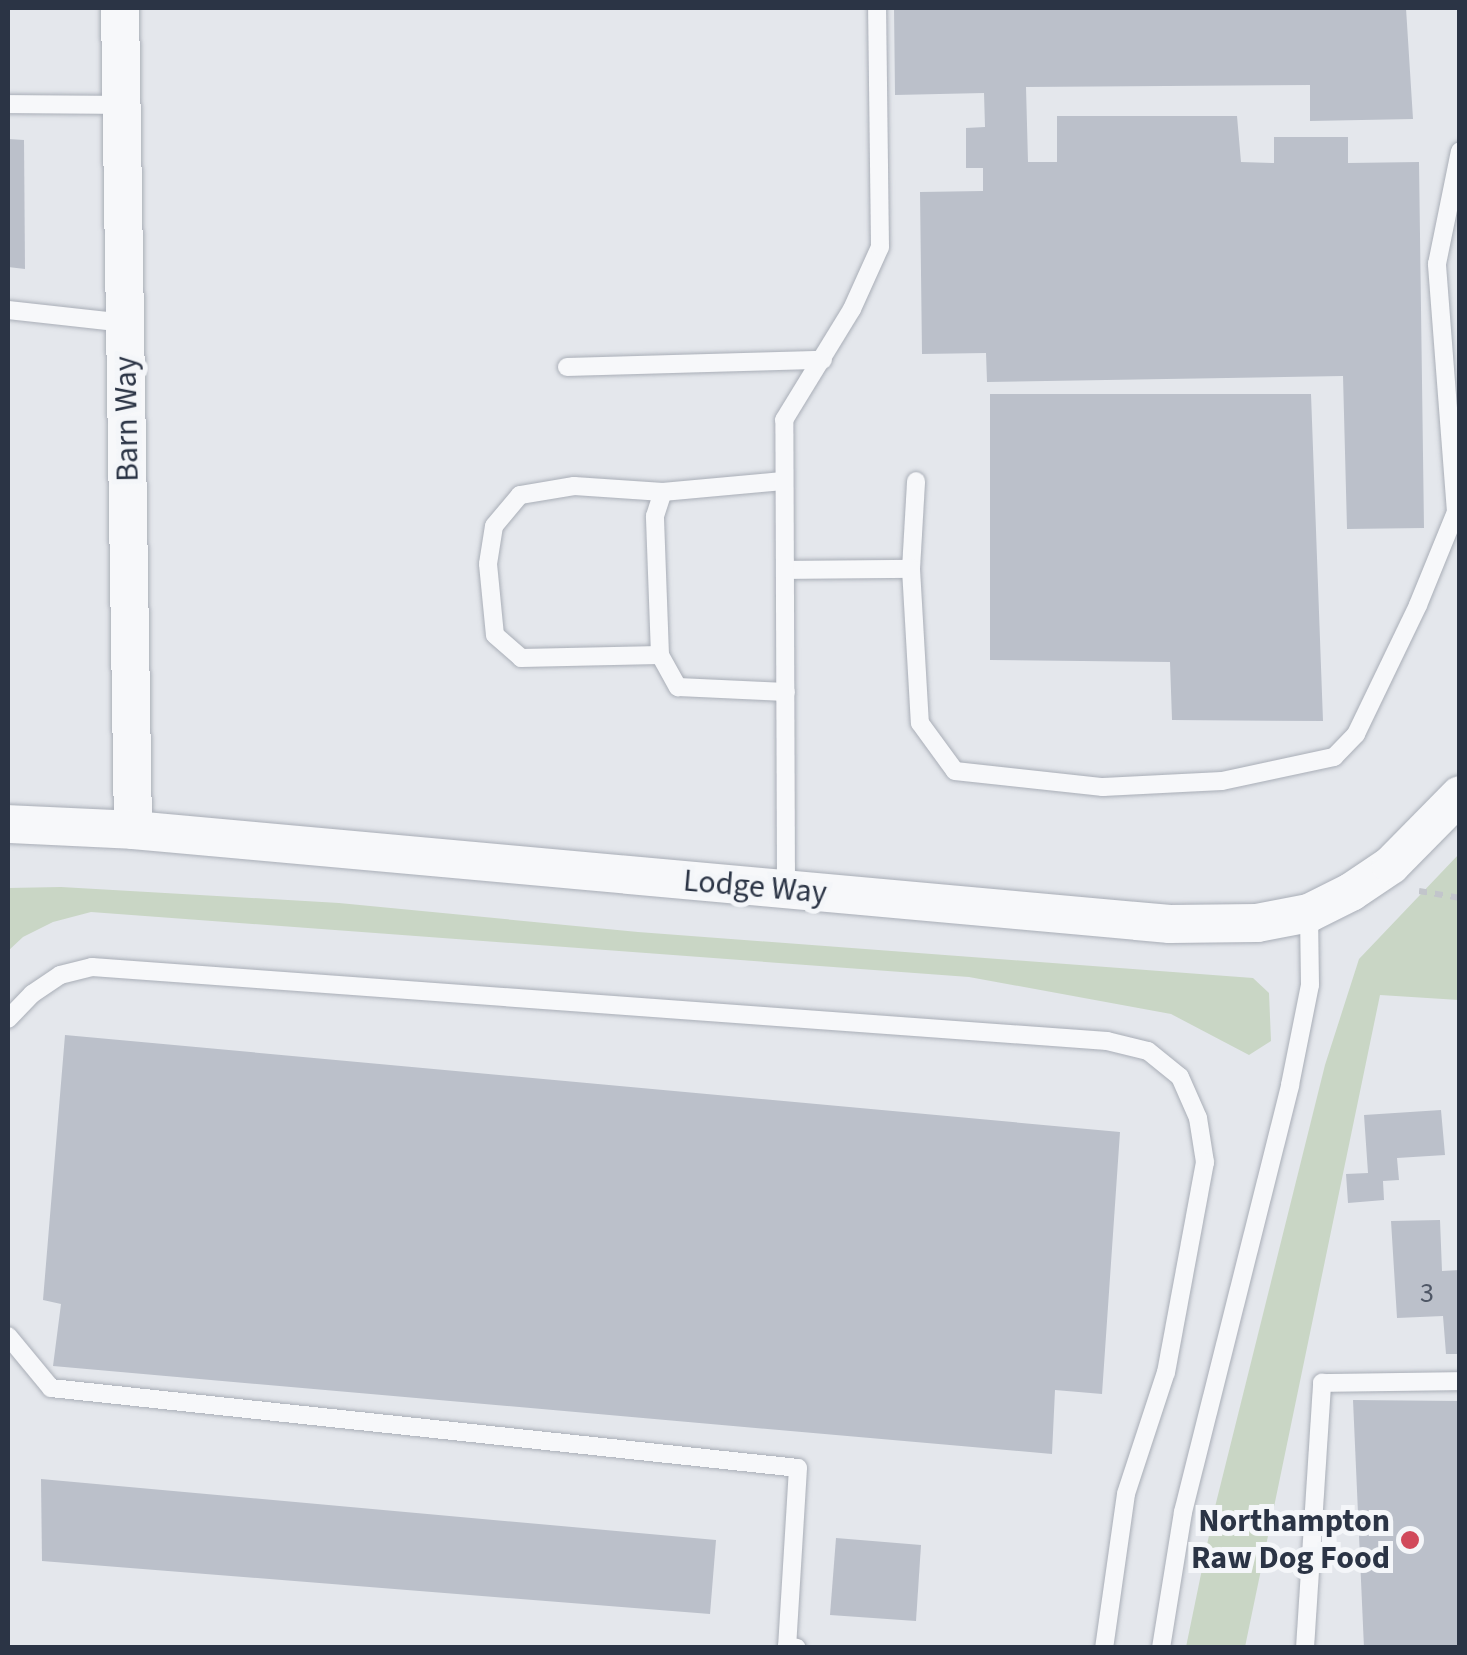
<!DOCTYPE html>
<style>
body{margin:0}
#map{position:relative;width:1467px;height:1655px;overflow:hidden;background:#e4e7ec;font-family:"Source Sans 3",sans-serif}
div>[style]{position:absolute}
.green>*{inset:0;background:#c9d6c5}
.building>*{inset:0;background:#bbc0ca}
.path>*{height:6px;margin-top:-3px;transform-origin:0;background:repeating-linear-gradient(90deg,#c2c5cb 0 8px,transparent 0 16px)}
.roads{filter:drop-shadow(0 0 2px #a9aeb7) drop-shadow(0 0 2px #a9aeb7)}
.lane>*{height:18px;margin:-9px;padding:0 9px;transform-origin:9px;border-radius:9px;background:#f7f8fa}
.street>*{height:38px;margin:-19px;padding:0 19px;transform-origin:19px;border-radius:19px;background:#f7f8fa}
.dots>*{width:28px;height:28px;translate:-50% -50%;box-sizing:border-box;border:5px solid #f4f6f9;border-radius:50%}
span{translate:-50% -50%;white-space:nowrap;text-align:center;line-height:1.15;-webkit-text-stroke:10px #f4f6f9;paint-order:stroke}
.number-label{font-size:28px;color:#4f5766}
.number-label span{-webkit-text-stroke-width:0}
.street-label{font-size:32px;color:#2b3445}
.poi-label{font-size:32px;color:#2b3445;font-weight:700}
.right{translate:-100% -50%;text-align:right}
.frame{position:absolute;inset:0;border:10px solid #2b3445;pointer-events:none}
</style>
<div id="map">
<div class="green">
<div style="clip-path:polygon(1459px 854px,1459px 1000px,1380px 995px,1245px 1647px,1186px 1647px,1214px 1511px,1325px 1065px,1359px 959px)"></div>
<div style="clip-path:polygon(61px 887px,339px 903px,638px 932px,1253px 978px,1269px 993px,1271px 1041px,1249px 1055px,1171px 1014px,969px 977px,91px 912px,53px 922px,23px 937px,8px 951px,8px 888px)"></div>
</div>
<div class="building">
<div style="clip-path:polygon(894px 8px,1406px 8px,1413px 119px,1310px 121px,1310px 85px,1026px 87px,1028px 162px,1057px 162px,1057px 116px,1237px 116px,1241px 162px,1274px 163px,1274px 137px,1348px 137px,1348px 163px,1419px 162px,1424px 528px,1347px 529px,1343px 376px,987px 382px,986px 353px,922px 354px,920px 192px,983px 191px,983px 168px,966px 168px,966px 128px,985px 127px,984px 93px,895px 95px)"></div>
<div style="clip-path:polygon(8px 139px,24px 140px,25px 269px,8px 267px)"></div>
<div style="clip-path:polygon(990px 394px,1311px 394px,1323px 721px,1172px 720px,1170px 662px,990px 660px)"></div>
<div style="clip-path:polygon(65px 1035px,1120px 1132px,1102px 1394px,1055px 1390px,1052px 1454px,53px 1366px,61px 1304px,43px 1300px)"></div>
<div style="clip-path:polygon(1441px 1110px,1445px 1155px,1397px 1158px,1399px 1180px,1383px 1181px,1384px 1200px,1348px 1203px,1346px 1174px,1368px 1173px,1364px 1115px)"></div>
<div style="clip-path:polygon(1440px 1220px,1442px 1271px,1460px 1270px,1460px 1354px,1446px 1354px,1443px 1316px,1397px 1318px,1391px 1221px)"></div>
<div style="clip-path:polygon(1353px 1400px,1460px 1401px,1460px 1648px,1364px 1648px)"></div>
<div style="clip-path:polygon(41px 1479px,716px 1540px,710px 1614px,42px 1561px)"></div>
<div style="clip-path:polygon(836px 1538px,921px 1545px,916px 1621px,830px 1615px)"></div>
</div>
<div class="path">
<div style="left:1419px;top:891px;width:42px;rotate:9.7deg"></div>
</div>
<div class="roads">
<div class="lane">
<div style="left:8px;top:104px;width:114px;rotate:0.5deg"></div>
<div style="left:8px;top:310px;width:118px;rotate:6.3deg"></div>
<div style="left:567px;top:367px;width:256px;rotate:-1.6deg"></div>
<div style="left:783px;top:481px;width:121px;rotate:174.8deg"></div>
<div style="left:663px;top:492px;width:89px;rotate:-176.1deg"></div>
<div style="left:574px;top:486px;width:55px;rotate:170.5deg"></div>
<div style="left:520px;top:495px;width:40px;rotate:130deg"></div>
<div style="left:494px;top:526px;width:38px;rotate:99deg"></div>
<div style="left:488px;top:564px;width:71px;rotate:84.4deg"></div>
<div style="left:495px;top:635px;width:35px;rotate:41deg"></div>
<div style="left:521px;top:658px;width:139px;rotate:-1.2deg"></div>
<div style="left:660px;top:655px;width:37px;rotate:61deg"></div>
<div style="left:678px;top:687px;width:108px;rotate:2.7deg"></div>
<div style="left:911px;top:569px;width:88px;rotate:-86.7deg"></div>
<div style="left:786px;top:570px;width:125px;rotate:-0.5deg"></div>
<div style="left:911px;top:569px;width:154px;rotate:86.7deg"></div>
<div style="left:920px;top:723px;width:59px;rotate:53.9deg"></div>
<div style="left:955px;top:771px;width:149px;rotate:6.2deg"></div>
<div style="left:1103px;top:787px;width:119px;rotate:-2.9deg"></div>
<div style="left:1222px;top:781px;width:115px;rotate:-12.1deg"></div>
<div style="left:1334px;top:757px;width:32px;rotate:-46deg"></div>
<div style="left:1356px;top:734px;width:143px;rotate:-64.3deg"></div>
<div style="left:1418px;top:605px;width:100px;rotate:-67.8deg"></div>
<div style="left:1456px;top:512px;width:249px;rotate:-94.4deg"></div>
<div style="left:1437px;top:264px;width:115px;rotate:-78.5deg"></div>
<div style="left:660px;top:655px;width:139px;rotate:-92.1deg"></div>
<div style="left:655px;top:516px;width:25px;rotate:-72deg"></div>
<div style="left:786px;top:889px;width:469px;rotate:-90.2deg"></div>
<div style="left:784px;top:420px;width:130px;rotate:-58.5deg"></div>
<div style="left:852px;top:309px;width:68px;rotate:-65.7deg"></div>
<div style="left:880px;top:247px;width:239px;rotate:-90.7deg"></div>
<div style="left:8px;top:1019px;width:35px;rotate:-46deg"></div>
<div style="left:32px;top:994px;width:34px;rotate:-34deg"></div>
<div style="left:60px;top:975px;width:33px;rotate:-14deg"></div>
<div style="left:92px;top:967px;width:1018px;rotate:4.17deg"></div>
<div style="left:1107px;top:1041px;width:42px;rotate:13.7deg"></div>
<div style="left:1148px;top:1051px;width:41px;rotate:39.1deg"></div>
<div style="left:1180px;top:1077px;width:45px;rotate:66.3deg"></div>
<div style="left:1198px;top:1118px;width:45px;rotate:81deg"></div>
<div style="left:1205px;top:1162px;width:214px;rotate:100.5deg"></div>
<div style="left:1166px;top:1372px;width:128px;rotate:108.2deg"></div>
<div style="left:1126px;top:1494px;width:156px;rotate:98.1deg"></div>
<div style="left:8px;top:1336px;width:67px;rotate:50.4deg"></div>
<div style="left:51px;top:1388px;width:751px;rotate:6.11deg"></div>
<div style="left:798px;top:1468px;width:178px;rotate:93.5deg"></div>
<div style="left:787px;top:1646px;width:10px;rotate:11deg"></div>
<div style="left:1161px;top:1648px;width:138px;rotate:-80.8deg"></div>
<div style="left:1183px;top:1512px;width:440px;rotate:-75.9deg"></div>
<div style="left:1290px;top:1085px;width:102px;rotate:-78.7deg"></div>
<div style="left:1310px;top:985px;width:72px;rotate:-90.8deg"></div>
<div style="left:1305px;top:1648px;width:266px;rotate:-86.3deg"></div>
<div style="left:1322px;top:1383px;width:138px;rotate:-0.8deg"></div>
</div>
<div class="street">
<div style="left:120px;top:8px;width:822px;rotate:89.09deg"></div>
<div style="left:8px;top:824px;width:125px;rotate:2.7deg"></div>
<div style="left:133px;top:830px;width:1041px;rotate:5.18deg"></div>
<div style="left:1170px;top:924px;width:87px;rotate:-0.7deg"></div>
<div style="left:1257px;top:923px;width:53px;rotate:-10.9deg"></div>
<div style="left:1309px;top:913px;width:47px;rotate:-26.6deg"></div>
<div style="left:1351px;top:892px;width:48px;rotate:-34deg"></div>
<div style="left:1391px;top:865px;width:98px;rotate:-45.4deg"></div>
</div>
</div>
<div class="dots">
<div style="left:1410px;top:1540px;background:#d1495b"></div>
</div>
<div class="number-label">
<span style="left:1427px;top:1293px">3</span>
</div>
<div class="street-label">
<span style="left:127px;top:419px;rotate:-91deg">Barn Way</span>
<span style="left:755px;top:887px;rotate:5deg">Lodge Way</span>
</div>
<div class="poi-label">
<span class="right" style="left:1390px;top:1540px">Northampton<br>Raw Dog Food</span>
</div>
<div class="frame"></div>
</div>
